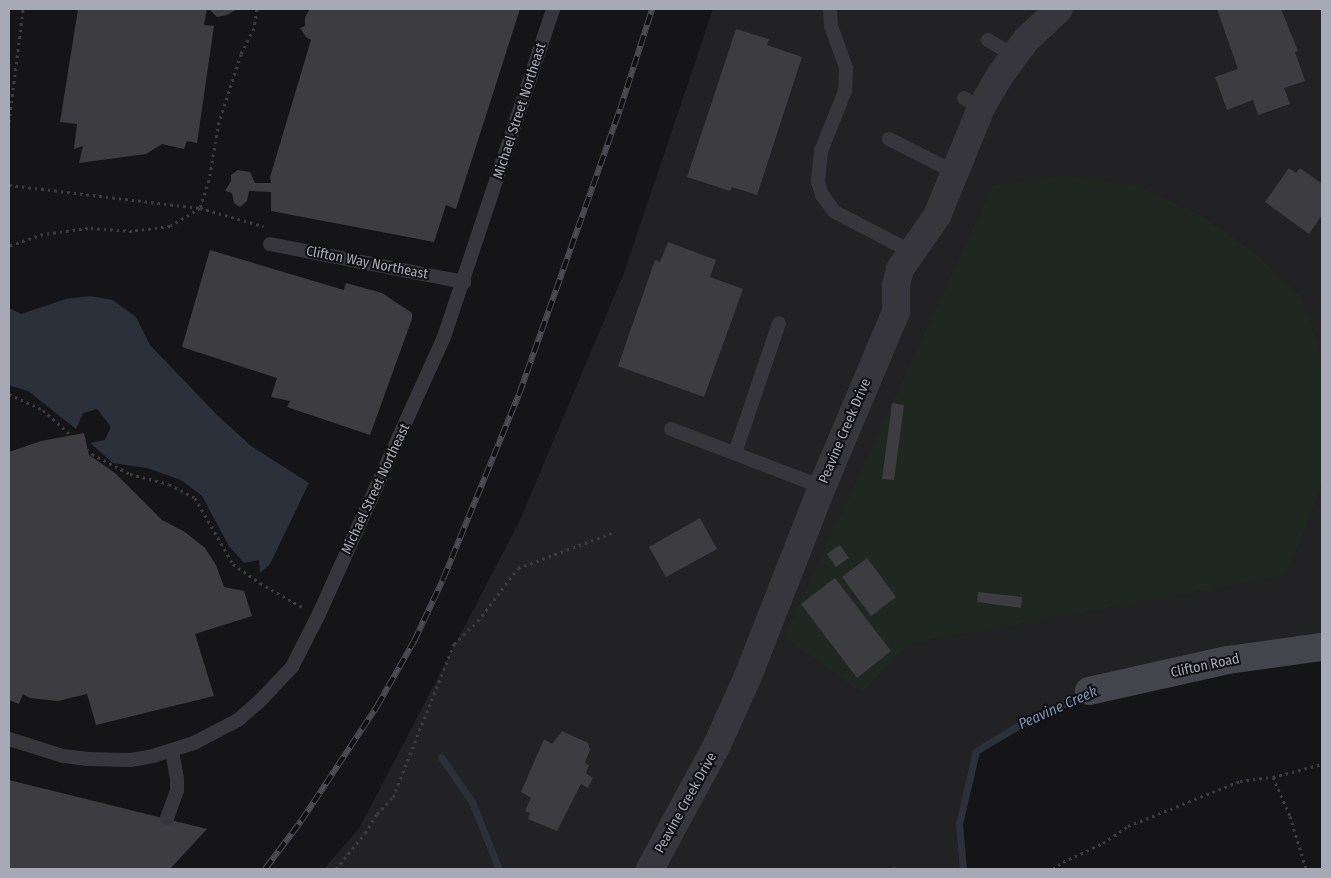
<!DOCTYPE html>
<style>
body{margin:0}
#map{position:relative;width:1331px;height:878px;overflow:hidden;background:#151517;font-family:"Fira Sans Condensed",sans-serif}
div>[style]{position:absolute}
.built>*{inset:0;background:#222124}
.green>*{inset:0;background:#1f2721}
.water>*{inset:0;background:#2b313b}
.stream>*{height:7px;margin:-3.5px;padding:0 3.5px;transform-origin:3.5px;border-radius:3.5px;background:#2b313b}
.building>*{inset:0;background:#3d3d41}
.path>*{height:3px;margin-top:-1.5px;transform-origin:0;background:repeating-linear-gradient(90deg,#3c3d43 0 2.5px,transparent 0 6.5px)}
.lane>*{height:14px;margin:-7px;padding:0 7px;transform-origin:7px;border-radius:7px;background:#36363c}
.street>*{height:28px;margin:-14px;padding:0 14px;transform-origin:14px;border-radius:14px;background:#36363c}
.secondary>*{height:28px;margin:-14px;padding:0 14px;transform-origin:14px;border-radius:14px;background:#44454c}
.rail>*{height:5.5px;margin-top:-2.75px;transform-origin:0;background:repeating-linear-gradient(90deg,#101012 0 11px,#4b4b53 0 22px);box-sizing:border-box;border-block:1px solid #4b4b53}
span{translate:-50% -50%;white-space:nowrap;text-align:center;line-height:1.15;-webkit-text-stroke:4px #101012;paint-order:stroke}
.street-label{font-size:14px;color:#a7a9b7}
.water-label{font-size:15px;color:#7d90b3;font-style:italic}
.frame{position:absolute;inset:0;border:10px solid #a7a9b7;pointer-events:none}
</style>
<div id="map">
<div class="built">
<div style="clip-path:polygon(713px 9px,1322px 9px,1322px 647px,1089px 691px,976px 751px,959px 824px,963px 869px,324px 869px,360px 827px,520px 520px,624px 273px)"></div>
</div>
<div class="green">
<div style="clip-path:polygon(1064px 175px,1136px 185px,1200px 215px,1254px 252px,1301px 297px,1317px 343px,1322px 374px,1322px 482px,1303px 535px,1285px 576px,908px 644px,862px 693px,784px 637px,993px 185px)"></div>
</div>
<div class="water">
<div style="clip-path:polygon(90px 296px,113px 300px,136px 317px,150px 345px,217px 415px,251px 446px,309px 483px,270px 564px,260px 573px,259px 560px,244px 563px,229px 546px,202px 496px,181px 480px,147px 468px,113px 463px,90px 443px,105px 440px,111px 427px,97px 409px,83px 413px,76px 429px,28px 391px,9px 385px,9px 308px,21px 314px,66px 299px)"></div>
</div>
<div class="stream">
<div style="left:441px;top:757px;width:55px;rotate:55.4deg"></div>
<div style="left:472px;top:802px;width:72px;rotate:68.1deg"></div>
<div style="left:963px;top:869px;width:45px;rotate:-95.1deg"></div>
<div style="left:959px;top:824px;width:75px;rotate:-76.9deg"></div>
<div style="left:976px;top:751px;width:47px;rotate:-31deg"></div>
<div style="left:1016px;top:727px;width:76px;rotate:-25.9deg"></div>
</div>
<div class="building">
<div style="clip-path:polygon(78px 9px,207px 9px,204px 25px,214px 26px,197px 143px,187px 141px,184px 149px,162px 144px,146px 154px,79px 163px,83px 146px,74px 149px,77px 124px,60px 122px)"></div>
<div style="clip-path:polygon(209px 9px,237px 9px,227px 15px,217px 17px)"></div>
<div style="clip-path:polygon(310px 9px,520px 9px,456px 209px,446px 205px,434px 242px,271px 211px,271px 192px,249px 191px,247px 201px,240px 207px,234px 203px,232px 193px,225px 191px,231px 181px,231px 175px,238px 170px,250px 172px,255px 183px,271px 183px,270px 177px,311px 40px,306px 37px,300px 28px,305px 26px,305px 17px)"></div>
<div style="clip-path:polygon(1217px 9px,1281px 9px,1298px 51px,1295px 52px,1305px 81px,1284px 88px,1290px 104px,1258px 115px,1253px 100px,1227px 110px,1215px 77px,1238px 69px)"></div>
<div style="clip-path:polygon(736px 29px,769px 39px,767px 45px,802px 57px,757px 195px,732px 187px,730px 191px,687px 177px)"></div>
<div style="clip-path:polygon(1289px 168px,1296px 173px,1300px 168px,1322px 184px,1322px 215px,1309px 234px,1265px 202px)"></div>
<div style="clip-path:polygon(668px 242px,716px 260px,710px 277px,743px 289px,704px 397px,618px 366px,655px 260px,660px 262px)"></div>
<div style="clip-path:polygon(210px 250px,344px 290px,346px 283px,382px 293px,412px 313px,412px 319px,370px 435px,287px 407px,290px 401px,271px 397px,277px 378px,182px 347px)"></div>
<div style="clip-path:polygon(892px 403px,904px 405px,894px 480px,882px 479px)"></div>
<div style="clip-path:polygon(84px 433px,89px 455px,115px 473px,162px 520px,185px 532px,205px 548px,216px 565px,224px 587px,244px 591px,252px 616px,195px 634px,214px 696px,96px 725px,87px 694px,58px 701px,30px 698px,23px 694px,19px 704px,9px 700px,9px 452px,41px 441px)"></div>
<div style="clip-path:polygon(700px 518px,717px 549px,666px 577px,649px 547px)"></div>
<div style="clip-path:polygon(840px 545px,849px 558px,836px 567px,827px 554px)"></div>
<div style="clip-path:polygon(867px 558px,896px 597px,871px 616px,842px 577px)"></div>
<div style="clip-path:polygon(835px 578px,891px 651px,857px 678px,801px 604px)"></div>
<div style="clip-path:polygon(978px 592px,1022px 597px,1021px 608px,977px 602px)"></div>
<div style="clip-path:polygon(562px 731px,588px 743px,590px 750px,585px 763px,589px 765px,586px 773px,593px 778px,588px 788px,581px 784px,557px 831px,528px 819px,530px 813px,525px 811px,531px 798px,521px 792px,544px 739px,552px 744px)"></div>
<div style="clip-path:polygon(9px 780px,207px 829px,170px 869px,9px 869px)"></div>
</div>
<div class="path">
<div style="left:257px;top:9px;width:19px;rotate:99deg"></div>
<div style="left:254px;top:28px;width:29px;rotate:117deg"></div>
<div style="left:241px;top:54px;width:71px;rotate:107.9deg"></div>
<div style="left:219px;top:122px;width:59px;rotate:99.8deg"></div>
<div style="left:209px;top:180px;width:29px;rotate:108deg"></div>
<div style="left:200px;top:208px;width:66px;rotate:15.9deg"></div>
<div style="left:9px;top:122px;width:114px;rotate:-82.9deg"></div>
<div style="left:9px;top:185px;width:192px;rotate:6.9deg"></div>
<div style="left:200px;top:208px;width:35px;rotate:149deg"></div>
<div style="left:170px;top:226px;width:38px;rotate:173deg"></div>
<div style="left:132px;top:231px;width:44px;rotate:-176.1deg"></div>
<div style="left:88px;top:228px;width:45px;rotate:172.4deg"></div>
<div style="left:43px;top:234px;width:36px;rotate:161deg"></div>
<div style="left:9px;top:394px;width:38px;rotate:25deg"></div>
<div style="left:43px;top:410px;width:66px;rotate:41.9deg"></div>
<div style="left:92px;top:454px;width:43px;rotate:27.8deg"></div>
<div style="left:130px;top:474px;width:40px;rotate:14.4deg"></div>
<div style="left:169px;top:484px;width:30px;rotate:28deg"></div>
<div style="left:195px;top:498px;width:76px;rotate:60.1deg"></div>
<div style="left:233px;top:564px;width:33px;rotate:35deg"></div>
<div style="left:260px;top:583px;width:48px;rotate:29.7deg"></div>
<div style="left:1273px;top:777px;width:51px;rotate:-14.9deg"></div>
<div style="left:336px;top:869px;width:46px;rotate:-51.1deg"></div>
<div style="left:365px;top:833px;width:22px;rotate:-58deg"></div>
<div style="left:377px;top:814px;width:23px;rotate:-47deg"></div>
<div style="left:393px;top:797px;width:165px;rotate:-68.3deg"></div>
<div style="left:454px;top:644px;width:33px;rotate:-44deg"></div>
<div style="left:478px;top:621px;width:66px;rotate:-53deg"></div>
<div style="left:518px;top:568px;width:100px;rotate:-20.4deg"></div>
<div style="left:893px;top:869px;width:6px;rotate:-31deg"></div>
<div style="left:1053px;top:869px;width:12px;rotate:-35deg"></div>
<div style="left:1063px;top:862px;width:44px;rotate:-25.4deg"></div>
<div style="left:1103px;top:843px;width:30px;rotate:-34deg"></div>
<div style="left:1128px;top:826px;width:121px;rotate:-21.9deg"></div>
<div style="left:1240px;top:781px;width:33px;rotate:-7deg"></div>
<div style="left:1273px;top:777px;width:43px;rotate:66.4deg"></div>
<div style="left:1290px;top:816px;width:55px;rotate:73.2deg"></div>
</div>
<div class="lane">
<div style="left:830px;top:9px;width:17px;rotate:87deg"></div>
<div style="left:831px;top:26px;width:45px;rotate:70.3deg"></div>
<div style="left:846px;top:68px;width:23px;rotate:92deg"></div>
<div style="left:845px;top:91px;width:65px;rotate:111.8deg"></div>
<div style="left:821px;top:151px;width:31px;rotate:96deg"></div>
<div style="left:818px;top:182px;width:14px;rotate:73deg"></div>
<div style="left:822px;top:195px;width:21px;rotate:53deg"></div>
<div style="left:835px;top:212px;width:87px;rotate:27.5deg"></div>
<div style="left:988px;top:40px;width:31px;rotate:32deg"></div>
<div style="left:964px;top:98px;width:20px;rotate:30deg"></div>
<div style="left:889px;top:139px;width:73px;rotate:26.9deg"></div>
<div style="left:270px;top:244px;width:198px;rotate:11.1deg"></div>
<div style="left:671px;top:429px;width:162px;rotate:21deg"></div>
<div style="left:735px;top:453px;width:137px;rotate:-71.3deg"></div>
<div style="left:9px;top:739px;width:57px;rotate:17.5deg"></div>
<div style="left:63px;top:756px;width:23px;rotate:7deg"></div>
<div style="left:86px;top:759px;width:45px;rotate:1.3deg"></div>
<div style="left:131px;top:760px;width:22px;rotate:-10deg"></div>
<div style="left:153px;top:756px;width:43px;rotate:-17.6deg"></div>
<div style="left:194px;top:743px;width:50px;rotate:-27.6deg"></div>
<div style="left:238px;top:720px;width:28px;rotate:-41deg"></div>
<div style="left:259px;top:702px;width:48px;rotate:-46.7deg"></div>
<div style="left:292px;top:667px;width:57px;rotate:-63deg"></div>
<div style="left:318px;top:616px;width:306px;rotate:-65.7deg"></div>
<div style="left:444px;top:337px;width:346px;rotate:-71.6deg"></div>
<div style="left:167px;top:818px;width:30px;rotate:-70deg"></div>
<div style="left:177px;top:790px;width:11px;rotate:-90deg"></div>
<div style="left:177px;top:779px;width:28px;rotate:-100deg"></div>
</div>
<div class="street">
<div style="left:650px;top:869px;width:139px;rotate:-61.6deg"></div>
<div style="left:716px;top:747px;width:78px;rotate:-65.7deg"></div>
<div style="left:748px;top:676px;width:203px;rotate:-68.6deg"></div>
<div style="left:822px;top:487px;width:190px;rotate:-67.1deg"></div>
<div style="left:896px;top:312px;width:27px;rotate:-90deg"></div>
<div style="left:896px;top:285px;width:16px;rotate:-76deg"></div>
<div style="left:900px;top:269px;width:65px;rotate:-55.1deg"></div>
<div style="left:937px;top:216px;width:117px;rotate:-67.8deg"></div>
<div style="left:981px;top:108px;width:39px;rotate:-60deg"></div>
<div style="left:1001px;top:74px;width:42px;rotate:-53.7deg"></div>
<div style="left:1026px;top:40px;width:45px;rotate:-43.2deg"></div>
</div>
<div class="secondary">
<div style="left:1089px;top:691px;width:142px;rotate:-12.6deg"></div>
<div style="left:1228px;top:660px;width:95px;rotate:-7.9deg"></div>
</div>
<div class="rail">
<div style="left:265px;top:869px;width:60px;rotate:-53.1deg"></div>
<div style="left:301px;top:821px;width:138px;rotate:-56.5deg"></div>
<div style="left:377px;top:706px;width:75px;rotate:-60.4deg"></div>
<div style="left:414px;top:641px;width:68px;rotate:-64.9deg"></div>
<div style="left:443px;top:579px;width:200px;rotate:-67.7deg"></div>
<div style="left:519px;top:394px;width:302px;rotate:-70.5deg"></div>
<div style="left:620px;top:109px;width:105px;rotate:-72.3deg"></div>
</div>
<div class="street-label">
<span style="left:520px;top:111px;rotate:-72deg">Michael Street Northeast</span>
<span style="left:367px;top:263px;rotate:11deg">Clifton Way Northeast</span>
<span style="left:845px;top:431px;rotate:-67deg">Peavine Creek Drive</span>
<span style="left:376px;top:489px;rotate:-65deg">Michael Street Northeast</span>
<span style="left:1205px;top:666px;rotate:-12deg">Clifton Road</span>
<span style="left:686px;top:803px;rotate:-61deg">Peavine Creek Drive</span>
</div>
<div class="water-label">
<span style="left:1058px;top:708px;rotate:-24deg">Peavine Creek</span>
</div>
<div class="frame"></div>
</div>
